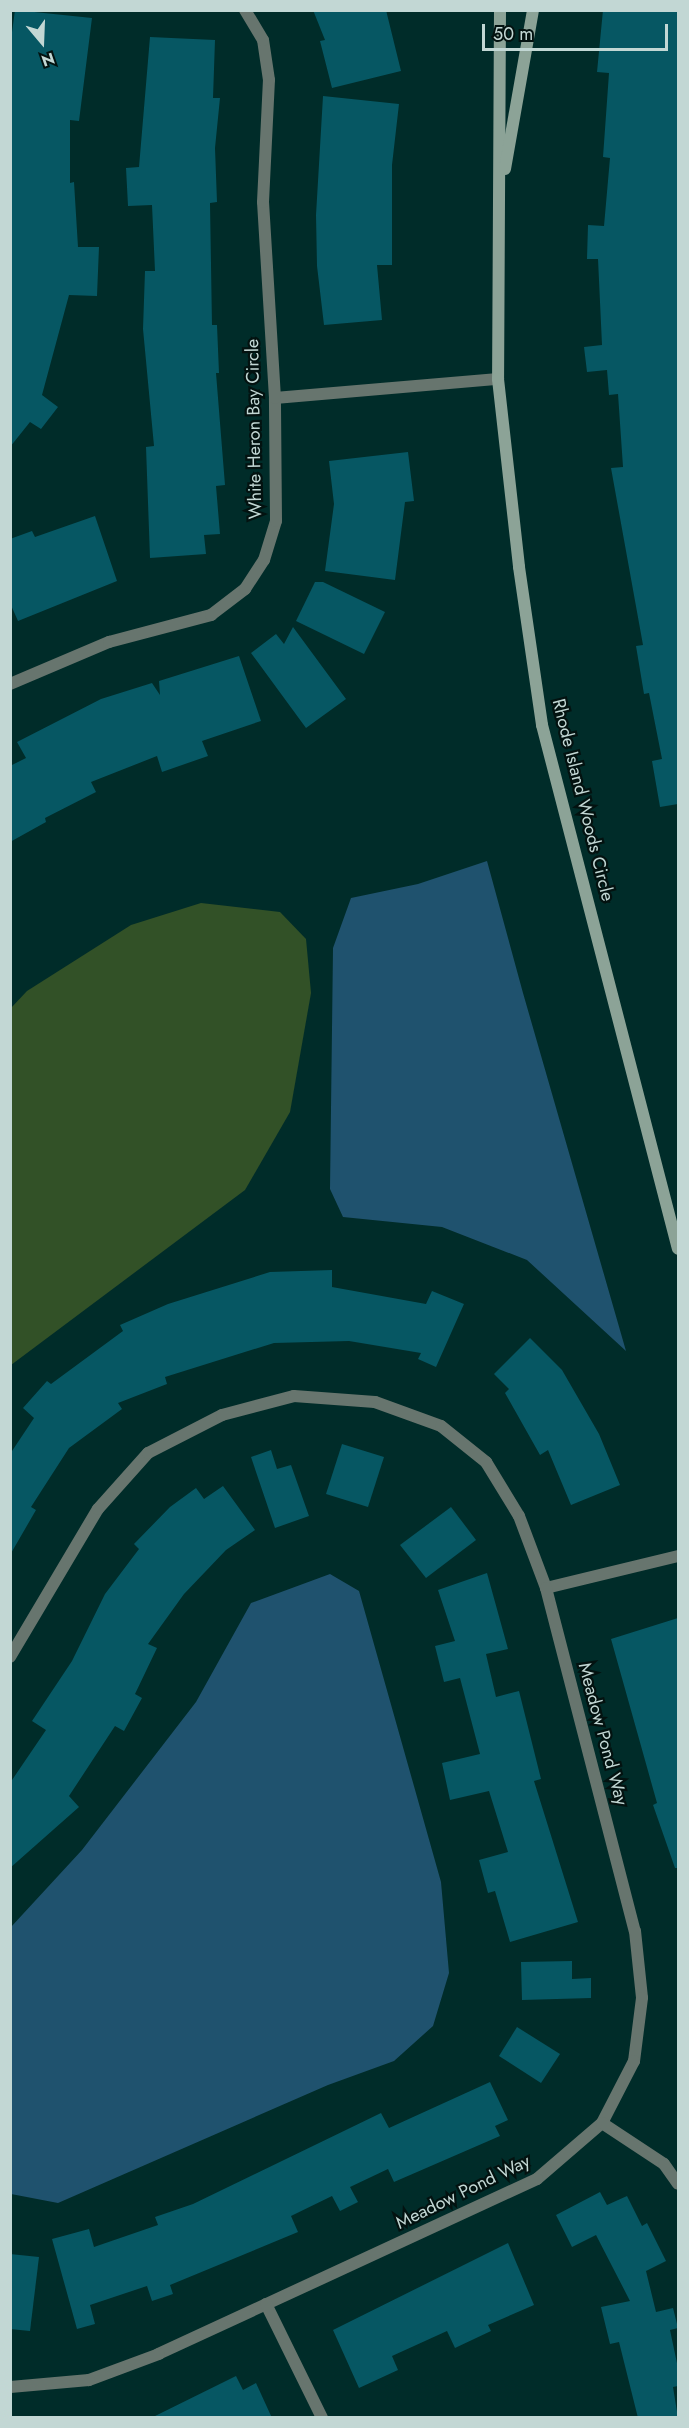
<!DOCTYPE html>
<style>
body{margin:0}
#map{position:relative;width:689px;height:2428px;overflow:hidden;background:#002c29;font-family:Jost,sans-serif}
div>[style]{position:absolute}
.green>*{inset:0;background:#325127}
.water>*{inset:0;background:#1f526e}
.building>*{inset:0;background:#065763}
.street>*{height:12px;margin:-6px;padding:0 6px;transform-origin:6px;border-radius:6px;background:#67756e}
.secondary>*{height:12px;margin:-6px;padding:0 6px;transform-origin:6px;border-radius:6px;background:#8ca397}
span{translate:-50% -50%;white-space:nowrap;text-align:center;line-height:1.15;-webkit-text-stroke:4.5px #031210;paint-order:stroke}
.street-label{font-size:18px;color:#c2d7d4}
.frame{position:absolute;inset:0;border:12px solid #c2d7d4;pointer-events:none}
.north{position:absolute;left:12px;top:12px;width:60px;height:60px;-webkit-text-stroke:4px #031210;paint-order:stroke;rotate:161deg;font-size:16px;font-weight:700;line-height:24px;text-align:center;color:#c2d7d4}
.north::after{content:'';display:block;margin:auto;width:21px;height:27px;background:#c2d7d4;clip-path:polygon(50% 0,100% 100%,50% 72%,0 100%)}
.scale{position:absolute;left:482px;top:24px;width:186px;height:27px;box-sizing:border-box;border:3px solid #c2d7d4;border-top:0;padding-left:8px;font-size:18px;line-height:21px;white-space:nowrap;color:#c2d7d4;-webkit-text-stroke:4px #031210;paint-order:stroke}
</style>
<div id="map">
<div class="green">
<div style="clip-path:polygon(201px 903px,280px 912px,306px 939px,311px 993px,290px 1112px,245px 1190px,11px 1365px,11px 1008px,27px 991px,131px 925px)"></div>
</div>
<div class="water">
<div style="clip-path:polygon(487px 861px,523px 993px,626px 1351px,527px 1260px,442px 1227px,343px 1217px,330px 1189px,333px 948px,351px 898px,418px 884px)"></div>
<div style="clip-path:polygon(330px 1574px,359px 1591px,441px 1882px,449px 1973px,433px 2026px,394px 2061px,328px 2085px,58px 2203px,11px 2194px,11px 1927px,82px 1850px,196px 1702px,251px 1603px)"></div>
</div>
<div class="building">
<div style="clip-path:polygon(15px 10px,92px 18px,79px 121px,70px 120px,70px 183px,74px 182px,78px 247px,99px 247px,97px 296px,69px 295px,42px 395px,58px 407px,41px 429px,30px 422px,10px 447px,10px 47px)"></div>
<div style="clip-path:polygon(313px 10px,386px 10px,401px 71px,332px 88px,320px 41px,325px 40px)"></div>
<div style="clip-path:polygon(603px 10px,678px 10px,678px 804px,660px 807px,652px 761px,662px 759px,649px 693px,644px 694px,636px 646px,643px 645px,611px 468px,623px 467px,618px 394px,609px 395px,607px 370px,587px 372px,584px 347px,602px 345px,598px 259px,587px 259px,588px 225px,604px 226px,610px 158px,603px 157px,609px 73px,597px 72px)"></div>
<div style="clip-path:polygon(150px 37px,215px 40px,213px 98px,220px 98px,215px 148px,217px 202px,210px 203px,212px 325px,217px 325px,219px 373px,216px 373px,225px 485px,216px 486px,220px 534px,204px 535px,206px 554px,150px 558px,146px 447px,154px 446px,143px 329px,145px 271px,155px 271px,152px 205px,128px 206px,126px 168px,139px 167px)"></div>
<div style="clip-path:polygon(323px 96px,399px 104px,392px 165px,392px 265px,377px 265px,382px 320px,324px 325px,317px 266px,316px 215px)"></div>
<div style="clip-path:polygon(408px 452px,414px 501px,405px 502px,395px 580px,325px 571px,334px 504px,329px 461px)"></div>
<div style="clip-path:polygon(95px 516px,117px 581px,18px 621px,10px 603px,10px 539px,32px 531px,35px 537px)"></div>
<div style="clip-path:polygon(315px 582px,323px 582px,385px 612px,364px 654px,296px 621px)"></div>
<div style="clip-path:polygon(293px 627px,346px 699px,306px 728px,251px 653px,276px 634px,284px 644px)"></div>
<div style="clip-path:polygon(239px 656px,261px 721px,202px 741px,208px 756px,162px 772px,157px 756px,91px 782px,96px 792px,45px 818px,46px 822px,10px 842px,10px 766px,26px 758px,17px 742px,101px 699px,152px 683px,160px 695px,159px 681px)"></div>
<div style="clip-path:polygon(332px 1270px,332px 1287px,426px 1304px,432px 1291px,464px 1304px,436px 1367px,418px 1359px,421px 1353px,349px 1341px,274px 1343px,165px 1377px,167px 1384px,118px 1403px,122px 1409px,69px 1448px,31px 1507px,36px 1510px,10px 1555px,10px 1454px,34px 1418px,23px 1408px,47px 1381px,51px 1384px,123px 1331px,120px 1325px,168px 1304px,270px 1272px)"></div>
<div style="clip-path:polygon(530px 1338px,562px 1370px,599px 1434px,620px 1485px,571px 1505px,548px 1450px,540px 1455px,505px 1393px,509px 1389px,494px 1374px)"></div>
<div style="clip-path:polygon(342px 1444px,384px 1457px,368px 1507px,326px 1494px)"></div>
<div style="clip-path:polygon(271px 1450px,277px 1469px,291px 1465px,309px 1516px,275px 1528px,251px 1457px)"></div>
<div style="clip-path:polygon(223px 1486px,255px 1530px,226px 1550px,184px 1594px,148px 1644px,157px 1648px,135px 1694px,142px 1698px,124px 1731px,115px 1726px,69px 1796px,79px 1807px,10px 1868px,10px 1783px,46px 1730px,32px 1721px,72px 1661px,105px 1594px,139px 1549px,134px 1544px,170px 1507px,196px 1488px,204px 1499px)"></div>
<div style="clip-path:polygon(451px 1507px,476px 1540px,426px 1578px,400px 1545px)"></div>
<div style="clip-path:polygon(487px 1573px,508px 1649px,486px 1654px,496px 1697px,519px 1691px,541px 1779px,534px 1781px,578px 1922px,510px 1942px,495px 1891px,488px 1893px,479px 1860px,508px 1852px,489px 1791px,450px 1800px,442px 1763px,480px 1754px,460px 1678px,444px 1682px,435px 1646px,455px 1641px,438px 1590px)"></div>
<div style="clip-path:polygon(678px 1618px,678px 1868px,675px 1868px,653px 1805px,657px 1803px,611px 1639px)"></div>
<div style="clip-path:polygon(572px 1961px,572px 1979px,591px 1978px,591px 1998px,522px 2000px,521px 1962px)"></div>
<div style="clip-path:polygon(517px 2027px,560px 2054px,541px 2083px,499px 2056px)"></div>
<div style="clip-path:polygon(490px 2082px,508px 2120px,495px 2126px,500px 2136px,394px 2182px,388px 2169px,350px 2187px,358px 2202px,340px 2211px,332px 2196px,291px 2216px,298px 2232px,170px 2285px,173px 2294px,152px 2301px,147px 2286px,90px 2305px,95px 2324px,77px 2329px,52px 2239px,89px 2229px,94px 2247px,158px 2225px,155px 2217px,193px 2204px,381px 2113px,389px 2128px)"></div>
<div style="clip-path:polygon(600px 2192px,607px 2205px,627px 2196px,642px 2226px,647px 2223px,666px 2261px,646px 2271px,656px 2312px,673px 2308px,678px 2328px,670px 2330px,678px 2368px,678px 2386px,673px 2387px,678px 2418px,638px 2418px,619px 2342px,610px 2344px,601px 2307px,630px 2301px,596px 2235px,572px 2247px,556px 2215px)"></div>
<div style="clip-path:polygon(508px 2243px,534px 2305px,488px 2325px,491px 2331px,455px 2348px,447px 2331px,392px 2356px,398px 2370px,359px 2388px,333px 2330px)"></div>
<div style="clip-path:polygon(10px 2254px,39px 2257px,30px 2331px,10px 2329px)"></div>
<div style="clip-path:polygon(236px 2376px,243px 2390px,256px 2383px,272px 2418px,151px 2418px)"></div>
</div>
<div class="street">
<div style="left:275px;top:398px;width:224px;rotate:-4.9deg"></div>
<div style="left:10px;top:684px;width:108px;rotate:-23deg"></div>
<div style="left:109px;top:642px;width:106px;rotate:-14.8deg"></div>
<div style="left:211px;top:615px;width:43px;rotate:-37.4deg"></div>
<div style="left:245px;top:589px;width:35px;rotate:-57deg"></div>
<div style="left:264px;top:560px;width:41px;rotate:-72.9deg"></div>
<div style="left:276px;top:521px;width:123px;rotate:-90.5deg"></div>
<div style="left:275px;top:398px;width:196px;rotate:-93.5deg"></div>
<div style="left:263px;top:202px;width:122px;rotate:-87.2deg"></div>
<div style="left:269px;top:80px;width:40px;rotate:-98.5deg"></div>
<div style="left:263px;top:40px;width:35px;rotate:-121deg"></div>
<div style="left:546px;top:1588px;width:136px;rotate:-13.6deg"></div>
<div style="left:10px;top:1657px;width:172px;rotate:-59.3deg"></div>
<div style="left:98px;top:1509px;width:75px;rotate:-48.2deg"></div>
<div style="left:148px;top:1453px;width:83px;rotate:-27.2deg"></div>
<div style="left:222px;top:1415px;width:74px;rotate:-14.8deg"></div>
<div style="left:294px;top:1396px;width:81px;rotate:4.2deg"></div>
<div style="left:375px;top:1402px;width:70px;rotate:20deg"></div>
<div style="left:441px;top:1426px;width:58px;rotate:38.7deg"></div>
<div style="left:486px;top:1462px;width:63px;rotate:58.6deg"></div>
<div style="left:519px;top:1516px;width:77px;rotate:69.4deg"></div>
<div style="left:546px;top:1588px;width:354px;rotate:75.5deg"></div>
<div style="left:635px;top:1931px;width:67px;rotate:84deg"></div>
<div style="left:642px;top:1998px;width:64px;rotate:97.2deg"></div>
<div style="left:634px;top:2061px;width:70px;rotate:117.3deg"></div>
<div style="left:602px;top:2123px;width:86px;rotate:139.3deg"></div>
<div style="left:537px;top:2179px;width:417px;rotate:155.2deg"></div>
<div style="left:159px;top:2354px;width:75px;rotate:159.6deg"></div>
<div style="left:89px;top:2380px;width:79px;rotate:174.9deg"></div>
<div style="left:602px;top:2123px;width:74px;rotate:33.5deg"></div>
<div style="left:664px;top:2164px;width:24px;rotate:55deg"></div>
<div style="left:266px;top:2304px;width:127px;rotate:63.8deg"></div>
</div>
<div class="secondary">
<div style="left:500px;top:10px;width:369px;rotate:90.3deg"></div>
<div style="left:498px;top:379px;width:189px;rotate:83.6deg"></div>
<div style="left:519px;top:567px;width:160px;rotate:81.7deg"></div>
<div style="left:542px;top:725px;width:541px;rotate:75.45deg"></div>
<div style="left:505px;top:169px;width:161px;rotate:-80deg"></div>
</div>
<div class="street-label">
<span style="left:254px;top:429px;rotate:-91deg">White Heron Bay Circle</span>
<span style="left:583px;top:800px;rotate:76deg">Rhode Island Woods Circle</span>
<span style="left:603px;top:1734px;rotate:75deg">Meadow Pond Way</span>
<span style="left:463px;top:2192px;rotate:-26deg">Meadow Pond Way</span>
</div>
<div class="frame"></div>
<div class="north">N</div>
<div class="scale">50 m</div>
</div>
